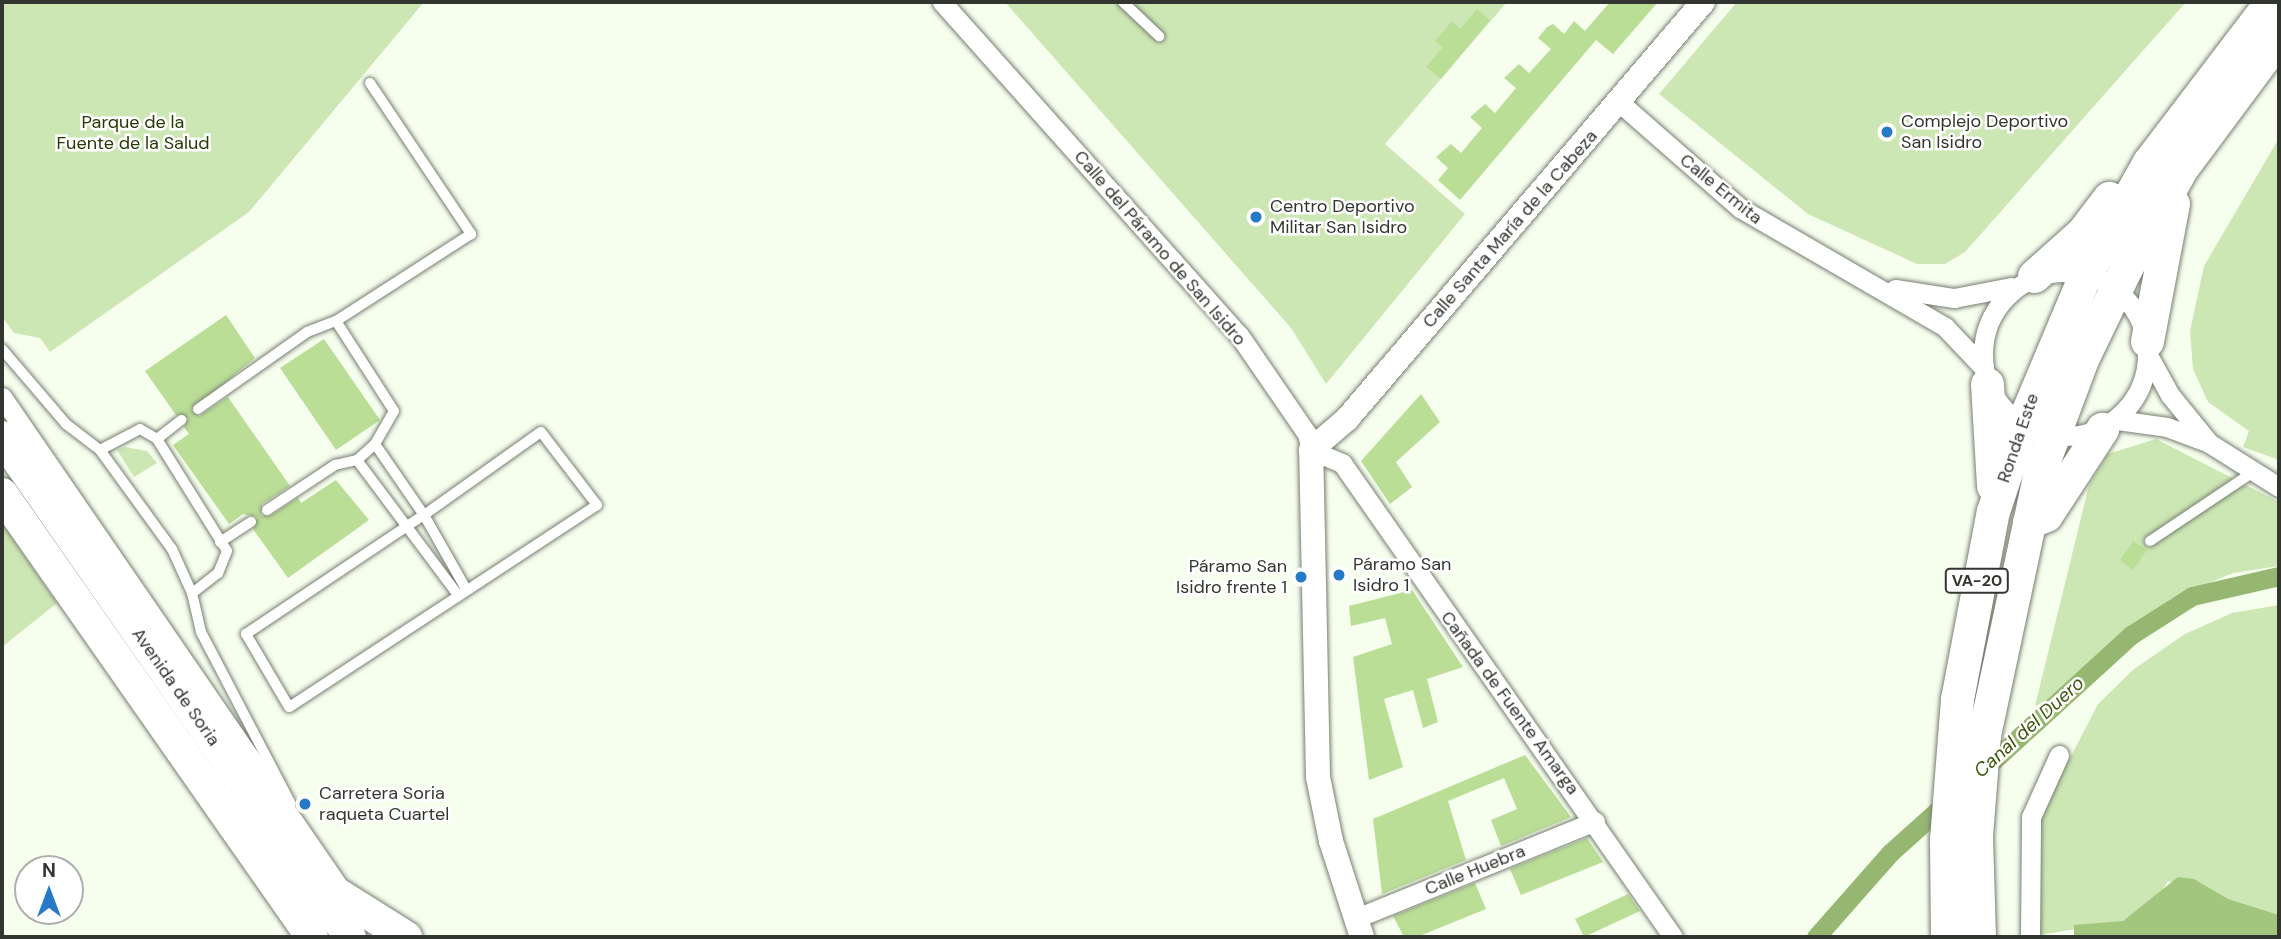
<!DOCTYPE html>
<meta charset="utf-8">
<style>
body{margin:0}
#map{position:relative;width:2281px;height:939px;overflow:hidden;background:#f6feee;font-family:"DM Sans",sans-serif}
div>[style]{position:absolute}
.green>*{inset:0;background:#cde7b4}
.forest>*{inset:0;background:#a3c67f}
.canal>*{height:19px;margin:-9.5px;padding:0 9.5px;transform-origin:9.5px;border-radius:9.5px;background:#95b771}
.building>*{inset:0;background:#bade96}
.roads{filter:drop-shadow(0 0 2px #777f71) drop-shadow(0 0 2px #777f71)}
.service>*{height:10px;margin:-5px;padding:0 5px;transform-origin:5px;border-radius:5px;background:#fff}
.minor>*{height:19px;margin:-9.5px;padding:0 9.5px;transform-origin:9.5px;border-radius:9.5px;background:#fff}
.minor>.ring{margin:-9.5px;padding:0;box-sizing:content-box;background:none;border:19px solid #fff;border-radius:50%}
.tertiary>*{height:24px;margin:-12px;padding:0 12px;transform-origin:12px;border-radius:12px;background:#fff}
.primary>*{height:32px;margin:-16px;padding:0 16px;transform-origin:16px;border-radius:16px;background:#fff}
.trunk>*{height:33px;margin:-16.5px;padding:0 16.5px;transform-origin:16.5px;border-radius:16.5px;background:#fff}
.dots>*{width:19px;height:19px;translate:-50% -50%;box-sizing:border-box;border:4px solid #fff;border-radius:50%}
span{translate:-50% -50%;white-space:nowrap;text-align:center;line-height:1.15;-webkit-text-stroke:5px #fff;paint-order:stroke}
.shield-label span{padding:2px 5px;background:#fff;border:2px solid;border-radius:5px;-webkit-text-stroke-width:0}
.shield-label{font-size:16px;color:#333630;font-weight:700}
.poi-label{font-size:18px;color:#333630}
.left{translate:0 -50%;text-align:left}
.right{translate:-100% -50%;text-align:right}
.park-label{font-size:18px;color:#243a05}
.street-label{font-size:18px;color:#333630}
.water-label{font-size:19px;color:#39580a;font-style:italic}
.frame{position:absolute;inset:0;border:4px solid #333630;pointer-events:none}
.north{position:absolute;left:14px;top:855px;width:70px;height:70px;box-sizing:border-box;background:#fff;border:2px solid #adafac;border-radius:50%;rotate:0deg;font-size:19px;font-weight:700;line-height:28px;text-align:center;color:#333630}
.north::after{content:'';display:block;margin:auto;width:24px;height:32px;background:#2579c7;clip-path:polygon(50% 0,100% 100%,50% 72%,0 100%)}
</style>
<div id="map">
<div class="green">
<div style="clip-path:polygon(2px 2px,424px 2px,249px 212px,50px 352px,40px 338px,14px 333px,2px 317px)"></div>
<div style="clip-path:polygon(1005px 2px,1507px 2px,1385px 144px,1465px 214px,1326px 384px,1291px 328px)"></div>
<div style="clip-path:polygon(1737px 2px,2186px 2px,1965px 252px,1945px 264px,1917px 264px,1808px 214px,1659px 94px)"></div>
<div style="clip-path:polygon(2279px 138px,2279px 460px,2243px 447px,2249px 431px,2208px 402px,2193px 369px,2190px 331px,2204px 266px)"></div>
<div style="clip-path:polygon(2156px 439px,2279px 502px,2279px 566px,2233px 573px,2170px 599px,2060px 696px,2035px 706px,2089px 485px,2108px 454px)"></div>
<div style="clip-path:polygon(125px 447px,147px 451px,157px 463px,134px 477px,117px 450px)"></div>
<div style="clip-path:polygon(2px 523px,57px 603px,2px 647px)"></div>
<div style="clip-path:polygon(2279px 605px,2279px 915px,2168px 881px,2157px 899px,2123px 921px,2040px 935px,2041px 814px,2098px 704px,2134px 669px,2185px 634px,2232px 613px)"></div>
</div>
<div class="forest">
<div style="clip-path:polygon(2178px 877px,2194px 879px,2228px 899px,2279px 915px,2279px 937px,2074px 937px,2074px 925px,2123px 921px)"></div>
</div>
<div class="canal">
<div style="left:1982px;top:771px;width:202px;rotate:-42.4deg"></div>
<div style="left:2131px;top:635px;width:72px;rotate:-32.6deg"></div>
<div style="left:2192px;top:596px;width:89px;rotate:-12.9deg"></div>
<div style="left:1816px;top:937px;width:112px;rotate:-48.6deg"></div>
<div style="left:1890px;top:853px;width:79px;rotate:-41.9deg"></div>
</div>
<div class="building">
<div style="clip-path:polygon(1610px 2px,1658px 2px,1613px 54px,1596px 40px,1460px 200px,1438px 180px,1448px 168px,1436px 157px,1451px 144px,1461px 153px,1482px 128px,1470px 117px,1485px 104px,1495px 113px,1516px 88px,1504px 78px,1519px 64px,1529px 73px,1551px 49px,1538px 38px,1547px 27px,1553px 24px,1564px 34px,1574px 21px,1585px 31px)"></div>
<div style="clip-path:polygon(1477px 9px,1490px 20px,1441px 79px,1426px 67px,1443px 47px,1435px 41px,1452px 21px,1460px 29px)"></div>
<div style="clip-path:polygon(226px 315px,255px 358px,191px 410px,199px 416px,228px 397px,290px 486px,262px 504px,261px 515px,270px 516px,298px 498px,301px 503px,336px 480px,369px 520px,288px 578px,253px 529px,257px 517px,243px 514px,229px 524px,173px 445px,189px 434px,184px 427px,188px 418px,176px 415px,145px 371px)"></div>
<div style="clip-path:polygon(324px 339px,380px 420px,336px 450px,280px 368px)"></div>
<div style="clip-path:polygon(1421px 394px,1440px 422px,1396px 462px,1412px 487px,1390px 504px,1361px 461px)"></div>
<div style="clip-path:polygon(2133px 541px,2147px 550px,2133px 570px,2120px 560px)"></div>
<div style="clip-path:polygon(1412px 590px,1463px 667px,1427px 679px,1438px 722px,1423px 728px,1413px 690px,1384px 699px,1403px 767px,1369px 780px,1353px 657px,1392px 644px,1385px 618px,1351px 626px,1349px 606px)"></div>
<div style="clip-path:polygon(1525px 755px,1571px 817px,1501px 846px,1491px 820px,1517px 809px,1504px 778px,1448px 801px,1466px 860px,1382px 894px,1373px 819px)"></div>
<div style="clip-path:polygon(1587px 838px,1603px 862px,1521px 895px,1510px 869px)"></div>
<div style="clip-path:polygon(1475px 883px,1486px 909px,1417px 937px,1404px 937px,1393px 916px)"></div>
<div style="clip-path:polygon(1628px 894px,1640px 911px,1584px 937px,1575px 919px)"></div>
</div>
<div class="roads">
<div class="service">
<div style="left:1123px;top:2px;width:50px;rotate:43.4deg"></div>
<div style="left:370px;top:83px;width:182px;rotate:56.2deg"></div>
<div style="left:471px;top:234px;width:161px;rotate:147.2deg"></div>
<div style="left:336px;top:321px;width:107px;rotate:57.2deg"></div>
<div style="left:394px;top:411px;width:38px;rotate:120deg"></div>
<div style="left:375px;top:444px;width:24px;rotate:138deg"></div>
<div style="left:357px;top:460px;width:169px;rotate:53.2deg"></div>
<div style="left:2px;top:349px;width:99px;rotate:49.5deg"></div>
<div style="left:66px;top:424px;width:43px;rotate:37.4deg"></div>
<div style="left:100px;top:450px;width:122px;rotate:54deg"></div>
<div style="left:172px;top:549px;width:48px;rotate:65.6deg"></div>
<div style="left:192px;top:593px;width:40px;rotate:77deg"></div>
<div style="left:201px;top:632px;width:194px;rotate:62.4deg"></div>
<div style="left:198px;top:409px;width:133px;rotate:-35.2deg"></div>
<div style="left:307px;top:332px;width:31px;rotate:-21deg"></div>
<div style="left:157px;top:439px;width:31px;rotate:-38deg"></div>
<div style="left:375px;top:444px;width:86px;rotate:55.4deg"></div>
<div style="left:424px;top:515px;width:143px;rotate:-35.4deg"></div>
<div style="left:541px;top:432px;width:92px;rotate:52.5deg"></div>
<div style="left:597px;top:505px;width:368px;rotate:146.7deg"></div>
<div style="left:289px;top:707px;width:85px;rotate:-120.5deg"></div>
<div style="left:246px;top:634px;width:214px;rotate:-33.8deg"></div>
<div style="left:424px;top:515px;width:85px;rotate:60.4deg"></div>
<div style="left:100px;top:450px;width:45px;rotate:-27.7deg"></div>
<div style="left:140px;top:429px;width:20px;rotate:30deg"></div>
<div style="left:157px;top:439px;width:132px;rotate:58deg"></div>
<div style="left:227px;top:551px;width:24px;rotate:112deg"></div>
<div style="left:218px;top:573px;width:33px;rotate:142deg"></div>
<div style="left:267px;top:510px;width:82px;rotate:-33.5deg"></div>
<div style="left:335px;top:465px;width:23px;rotate:-13deg"></div>
<div style="left:2150px;top:541px;width:124px;rotate:-33.8deg"></div>
<div style="left:220px;top:542px;width:37px;rotate:-33deg"></div>
</div>
<div class="minor">
<div style="left:942px;top:2px;width:446px;rotate:48.3deg"></div>
<div style="left:1239px;top:335px;width:120px;rotate:55.5deg"></div>
<div style="left:1307px;top:434px;width:16px;rotate:76deg"></div>
<div style="left:1311px;top:450px;width:34px;rotate:23deg"></div>
<div style="left:1342px;top:463px;width:578px;rotate:55.07deg"></div>
<div style="left:1619px;top:102px;width:161px;rotate:41.2deg"></div>
<div style="left:1740px;top:208px;width:237px;rotate:30.1deg"></div>
<div style="left:1945px;top:327px;width:55px;rotate:46.5deg"></div>
<div class="ring" style="left:1983px;top:272px;width:145px;height:145px"></div>
<div style="left:1895px;top:289px;width:60px;rotate:8.7deg"></div>
<div style="left:1954px;top:298px;width:58px;rotate:-10.9deg"></div>
<div style="left:2148px;top:355px;width:46px;rotate:61.2deg"></div>
<div style="left:2170px;top:395px;width:62px;rotate:50.9deg"></div>
<div style="left:2209px;top:443px;width:83px;rotate:32.2deg"></div>
<div style="left:2px;top:397px;width:598px;rotate:55.49deg"></div>
<div style="left:2117px;top:420px;width:50px;rotate:8deg"></div>
<div style="left:2167px;top:427px;width:43px;rotate:20.6deg"></div>
<div style="left:1354px;top:919px;width:260px;rotate:-22.1deg"></div>
<div style="left:2030px;top:937px;width:120px;rotate:-89.5deg"></div>
<div style="left:2031px;top:817px;width:68px;rotate:-65.7deg"></div>
</div>
<div class="tertiary">
<div style="left:1362px;top:937px;width:101px;rotate:-107.9deg"></div>
<div style="left:1331px;top:841px;width:65px;rotate:-101.5deg"></div>
<div style="left:1318px;top:777px;width:327px;rotate:-91.2deg"></div>
<div style="left:1311px;top:450px;width:48px;rotate:-40.7deg"></div>
<div style="left:1347px;top:419px;width:548px;rotate:-49.51deg"></div>
</div>
<div class="primary">
<div style="left:2px;top:437px;width:609px;rotate:55.16deg"></div>
<div style="left:2px;top:494px;width:541px;rotate:55.02deg"></div>
<div style="left:309px;top:876px;width:115px;rotate:32.2deg"></div>
</div>
<div class="trunk">
<div style="left:2034px;top:276px;width:66px;rotate:-41.9deg"></div>
<div style="left:2083px;top:232px;width:43px;rotate:-52.6deg"></div>
<div style="left:2147px;top:341px;width:140px;rotate:-79.3deg"></div>
<div style="left:1987px;top:384px;width:102px;rotate:86.6deg"></div>
<div style="left:2029px;top:522px;width:18px;rotate:-22deg"></div>
<div style="left:2046px;top:515px;width:103px;rotate:-56.9deg"></div>
<div style="left:1947px;top:937px;width:98px;rotate:-90.6deg"></div>
<div style="left:1946px;top:839px;width:140px;rotate:-85.5deg"></div>
<div style="left:1957px;top:699px;width:191px;rotate:-79.2deg"></div>
<div style="left:1993px;top:511px;width:91px;rotate:-71.4deg"></div>
<div style="left:2022px;top:425px;width:163px;rotate:-67.2deg"></div>
<div style="left:2085px;top:275px;width:130px;rotate:-60.5deg"></div>
<div style="left:2149px;top:162px;width:201px;rotate:-52.7deg"></div>
<div style="left:1979px;top:937px;width:101px;rotate:-91.7deg"></div>
<div style="left:1976px;top:836px;width:101px;rotate:-85.5deg"></div>
<div style="left:1984px;top:735px;width:270px;rotate:-78deg"></div>
<div style="left:2040px;top:471px;width:120px;rotate:-69.4deg"></div>
<div style="left:2082px;top:359px;width:101px;rotate:-64.2deg"></div>
<div style="left:2126px;top:268px;width:113px;rotate:-60.9deg"></div>
<div style="left:2181px;top:169px;width:164px;rotate:-53.4deg"></div>
</div>
</div>
<div class="dots">
<div style="left:1887px;top:132px;background:#2579c7"></div>
<div style="left:1256px;top:217px;background:#2579c7"></div>
<div style="left:1339px;top:575px;background:#2579c7"></div>
<div style="left:1301px;top:577px;background:#2579c7"></div>
<div style="left:305px;top:804px;background:#2579c7"></div>
</div>
<div class="shield-label">
<span style="left:1977px;top:581px">VA-20</span>
</div>
<div class="poi-label">
<span class="left" style="left:1901px;top:132px">Complejo Deportivo<br>San Isidro</span>
<span class="left" style="left:1270px;top:217px">Centro Deportivo<br>Militar San Isidro</span>
<span class="left" style="left:1353px;top:575px">Páramo San<br>Isidro 1</span>
<span class="right" style="left:1287px;top:577px">Páramo San<br>Isidro frente 1</span>
<span class="left" style="left:319px;top:804px">Carretera Soria<br>raqueta Cuartel</span>
</div>
<div class="park-label">
<span style="left:133px;top:133px">Parque de la<br>Fuente de la Salud</span>
</div>
<div class="street-label">
<span style="left:1721px;top:189px;rotate:39deg">Calle Ermita</span>
<span style="left:1510px;top:229px;rotate:-49deg">Calle Santa María de la Cabeza</span>
<span style="left:1160px;top:248px;rotate:49deg">Calle del Páramo de San Isidro</span>
<span style="left:2018px;top:438px;rotate:-71deg">Ronda Este</span>
<span style="left:176px;top:687px;rotate:55deg">Avenida de Soria</span>
<span style="left:1510px;top:703px;rotate:54deg">Cañada de Fuente Amarga</span>
<span style="left:1475px;top:870px;rotate:-22deg">Calle Huebra</span>
</div>
<div class="water-label">
<span style="left:2029px;top:727px;rotate:-42deg">Canal del Duero</span>
</div>
<div class="frame"></div>
<div class="north">N</div>
</div>
